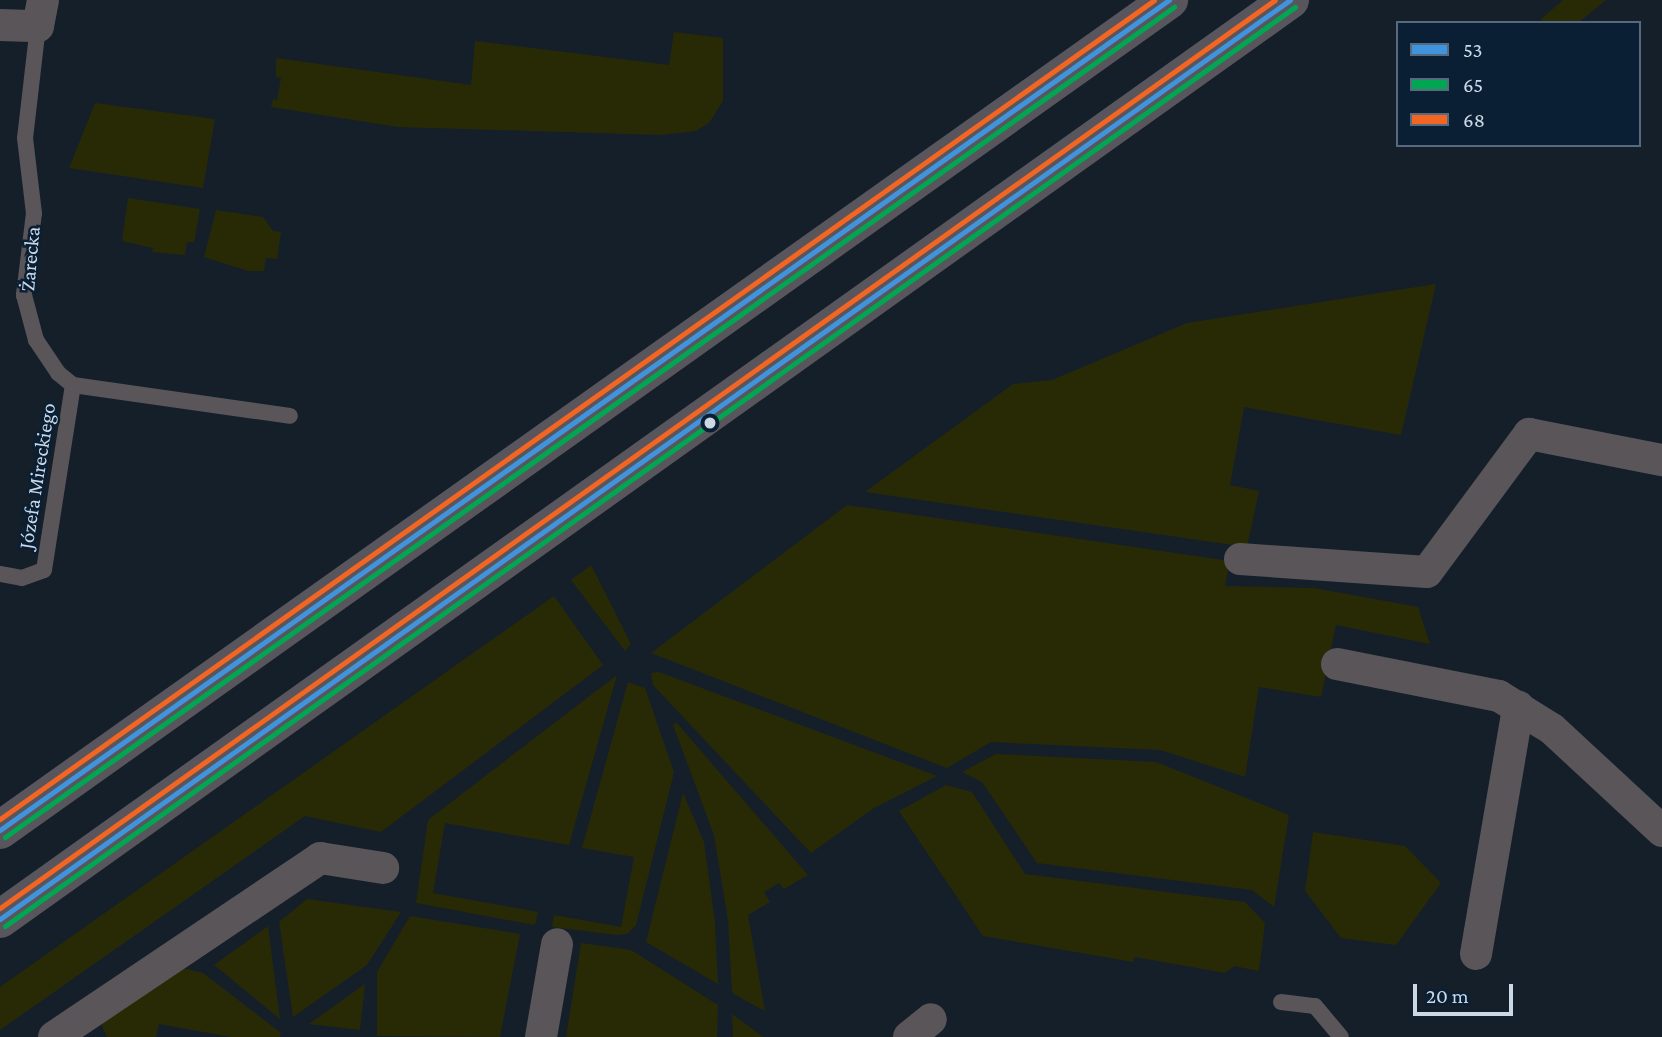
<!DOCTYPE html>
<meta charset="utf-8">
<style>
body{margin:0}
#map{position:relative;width:1662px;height:1037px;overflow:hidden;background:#141f2a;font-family:"Crimson Pro",serif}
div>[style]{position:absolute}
.green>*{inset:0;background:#282a06}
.service>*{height:16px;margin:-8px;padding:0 8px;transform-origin:8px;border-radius:8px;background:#595558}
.minor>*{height:32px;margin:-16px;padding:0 16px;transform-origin:16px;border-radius:16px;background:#595558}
.primary>*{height:38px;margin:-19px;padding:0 19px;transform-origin:19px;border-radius:19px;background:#58565c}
.bus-1>*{height:5px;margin:-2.5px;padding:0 2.5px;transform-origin:2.5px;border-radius:2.5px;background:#4094de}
.bus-2>*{height:5px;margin:-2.5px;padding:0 2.5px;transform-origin:2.5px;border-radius:2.5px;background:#00a651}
.bus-3>*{height:5px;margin:-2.5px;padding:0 2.5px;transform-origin:2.5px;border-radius:2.5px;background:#f26522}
.dots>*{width:19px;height:19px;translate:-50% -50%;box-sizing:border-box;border:4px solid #0a1f34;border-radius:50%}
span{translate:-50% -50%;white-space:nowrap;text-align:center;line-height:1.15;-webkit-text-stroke:5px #0a1f34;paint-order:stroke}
.street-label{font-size:21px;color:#cbd9e7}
.legend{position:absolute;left:1396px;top:21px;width:245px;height:126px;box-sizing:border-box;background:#0a1f34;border:2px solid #57697c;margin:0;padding:9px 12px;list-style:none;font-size:21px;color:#cbd9e7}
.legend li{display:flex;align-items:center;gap:14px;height:35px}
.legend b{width:35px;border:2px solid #57697c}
.scale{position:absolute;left:1413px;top:984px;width:100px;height:32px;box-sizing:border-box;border:4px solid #cbd9e7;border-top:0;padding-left:9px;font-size:21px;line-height:24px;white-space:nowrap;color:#cbd9e7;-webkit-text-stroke:5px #0a1f34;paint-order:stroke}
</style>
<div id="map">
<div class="green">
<div style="clip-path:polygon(1563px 0,1606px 0,1578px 23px,1544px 23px,1540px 20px)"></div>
<div style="clip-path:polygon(674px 32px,723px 38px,723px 101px,709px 123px,696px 131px,660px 135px,398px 127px,271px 107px,273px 99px,277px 100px,281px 78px,276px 77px,276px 58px,471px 85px,475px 41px,669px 65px)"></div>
<div style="clip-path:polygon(95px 103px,215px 119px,203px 188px,69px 168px)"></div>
<div style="clip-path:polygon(128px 198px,200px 209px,194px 242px,187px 242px,185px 255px,152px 252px,153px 248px,122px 241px)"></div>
<div style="clip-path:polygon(216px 210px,263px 217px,273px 231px,281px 232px,277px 259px,266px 258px,264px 271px,248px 271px,204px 257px)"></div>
<div style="clip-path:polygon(1436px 284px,1401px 435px,1244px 407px,1230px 485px,1259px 491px,1247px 547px,865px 492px,1013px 384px,1052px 380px,1187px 323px)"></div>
<div style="clip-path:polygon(847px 505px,1230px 561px,1225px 586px,1314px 588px,1418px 607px,1430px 644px,1336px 625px,1321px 697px,1259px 687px,1245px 777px,1160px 750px,991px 742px,947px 768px,651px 653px)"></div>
<div style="clip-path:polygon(591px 565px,631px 644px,625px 651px,571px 580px)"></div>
<div style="clip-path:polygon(554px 596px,603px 665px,381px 832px,305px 816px,0 1030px,0 987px)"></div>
<div style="clip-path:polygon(658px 672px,667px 675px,937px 776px,874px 808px,811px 853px,653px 685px,651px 673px)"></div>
<div style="clip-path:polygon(617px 675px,569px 845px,445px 823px,433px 893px,538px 912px,535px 925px,416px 903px,428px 820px)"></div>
<div style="clip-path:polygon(628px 682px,645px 688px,674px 772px,636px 925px,627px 934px,617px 935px,552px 927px,554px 915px,621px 927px,634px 857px,582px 848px)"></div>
<div style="clip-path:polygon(676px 722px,808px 875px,784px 889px,779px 883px,764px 892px,770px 902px,748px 915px,765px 1011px,732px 993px,728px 920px,714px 835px,673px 725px)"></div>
<div style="clip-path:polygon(996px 754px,1156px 762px,1289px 815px,1274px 907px,1252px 890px,1037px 863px,982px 782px,962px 772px)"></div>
<div style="clip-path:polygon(946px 785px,972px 792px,1025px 874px,1245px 902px,1265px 923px,1259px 971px,1234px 966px,1225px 973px,1135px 957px,1133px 962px,983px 936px,899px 811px)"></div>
<div style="clip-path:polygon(683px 793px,704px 842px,715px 922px,718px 984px,646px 942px)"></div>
<div style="clip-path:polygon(1313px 832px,1405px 846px,1441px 883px,1396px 945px,1341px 938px,1305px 891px)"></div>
<div style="clip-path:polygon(307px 899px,401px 912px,367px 965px,293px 1017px,279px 922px)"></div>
<div style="clip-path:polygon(410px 916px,520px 934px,500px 1037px,377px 1036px,377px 972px)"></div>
<div style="clip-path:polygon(268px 926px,280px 1019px,214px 965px)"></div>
<div style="clip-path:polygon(581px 943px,631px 950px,718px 1005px,717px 1037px,566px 1037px)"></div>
<div style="clip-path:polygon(183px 968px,203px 973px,281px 1033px,280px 1037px,231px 1037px,159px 1024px,156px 1037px,107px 1037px,101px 1023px)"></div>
<div style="clip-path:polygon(365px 984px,360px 1030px,309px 1024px)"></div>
<div style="clip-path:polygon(732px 1014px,762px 1036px,763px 1037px,733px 1037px)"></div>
</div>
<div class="service">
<div style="left:38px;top:26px;width:113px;rotate:96.6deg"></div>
<div style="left:25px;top:138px;width:76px;rotate:83.2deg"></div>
<div style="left:34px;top:213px;width:83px;rotate:97deg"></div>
<div style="left:24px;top:295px;width:47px;rotate:75.1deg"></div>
<div style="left:36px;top:340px;width:40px;rotate:56deg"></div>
<div style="left:58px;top:373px;width:19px;rotate:39deg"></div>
<div style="left:73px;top:385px;width:219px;rotate:8.1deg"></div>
<div style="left:0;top:574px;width:22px;rotate:10deg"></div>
<div style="left:22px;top:578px;width:23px;rotate:-20deg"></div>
<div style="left:44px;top:570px;width:187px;rotate:-81.1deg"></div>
<div style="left:1281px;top:1002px;width:34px;rotate:7deg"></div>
<div style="left:1315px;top:1006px;width:40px;rotate:50deg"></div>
</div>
<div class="minor">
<div style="left:0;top:25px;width:38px;rotate:2deg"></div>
<div style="left:38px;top:26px;width:26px;rotate:-79deg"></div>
<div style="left:1240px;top:559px;width:187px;rotate:4deg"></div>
<div style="left:1427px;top:572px;width:172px;rotate:-53.5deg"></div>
<div style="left:1529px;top:434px;width:136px;rotate:11.1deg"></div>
<div style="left:1337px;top:664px;width:165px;rotate:11.2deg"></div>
<div style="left:1499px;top:696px;width:62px;rotate:31.9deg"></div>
<div style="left:1552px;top:729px;width:150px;rotate:42.8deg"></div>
<div style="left:1476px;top:954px;width:251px;rotate:-80.3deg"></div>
<div style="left:54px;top:1037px;width:321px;rotate:-33.9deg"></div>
<div style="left:320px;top:858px;width:64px;rotate:9deg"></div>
<div style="left:541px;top:1037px;width:94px;rotate:-80.2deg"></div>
<div style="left:909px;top:1037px;width:28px;rotate:-39deg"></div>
</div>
<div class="primary">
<div style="left:0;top:830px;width:1434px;rotate:-35.38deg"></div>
<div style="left:0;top:919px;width:1584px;rotate:-35.47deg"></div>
</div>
<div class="bus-1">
<div style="left:0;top:830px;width:1434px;rotate:-35.38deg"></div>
<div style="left:0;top:919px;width:1584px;rotate:-35.47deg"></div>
</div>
<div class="bus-2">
<div style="left:5px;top:837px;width:1434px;rotate:-35.38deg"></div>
<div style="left:5px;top:926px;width:1584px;rotate:-35.47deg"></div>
</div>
<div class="bus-3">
<div style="left:0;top:819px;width:1415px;rotate:-35.36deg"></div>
<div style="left:0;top:908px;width:1565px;rotate:-35.46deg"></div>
</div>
<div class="dots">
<div style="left:710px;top:423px;background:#cbd9e7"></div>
</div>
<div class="street-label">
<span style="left:30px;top:259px;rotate:-85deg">Żarecka</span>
<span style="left:37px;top:476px;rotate:-81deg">Józefa Mireckiego</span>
</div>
<ul class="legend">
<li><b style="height:9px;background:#4094de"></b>53</li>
<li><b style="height:9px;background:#00a651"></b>65</li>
<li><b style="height:9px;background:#f26522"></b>68</li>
</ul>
<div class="scale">20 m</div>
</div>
